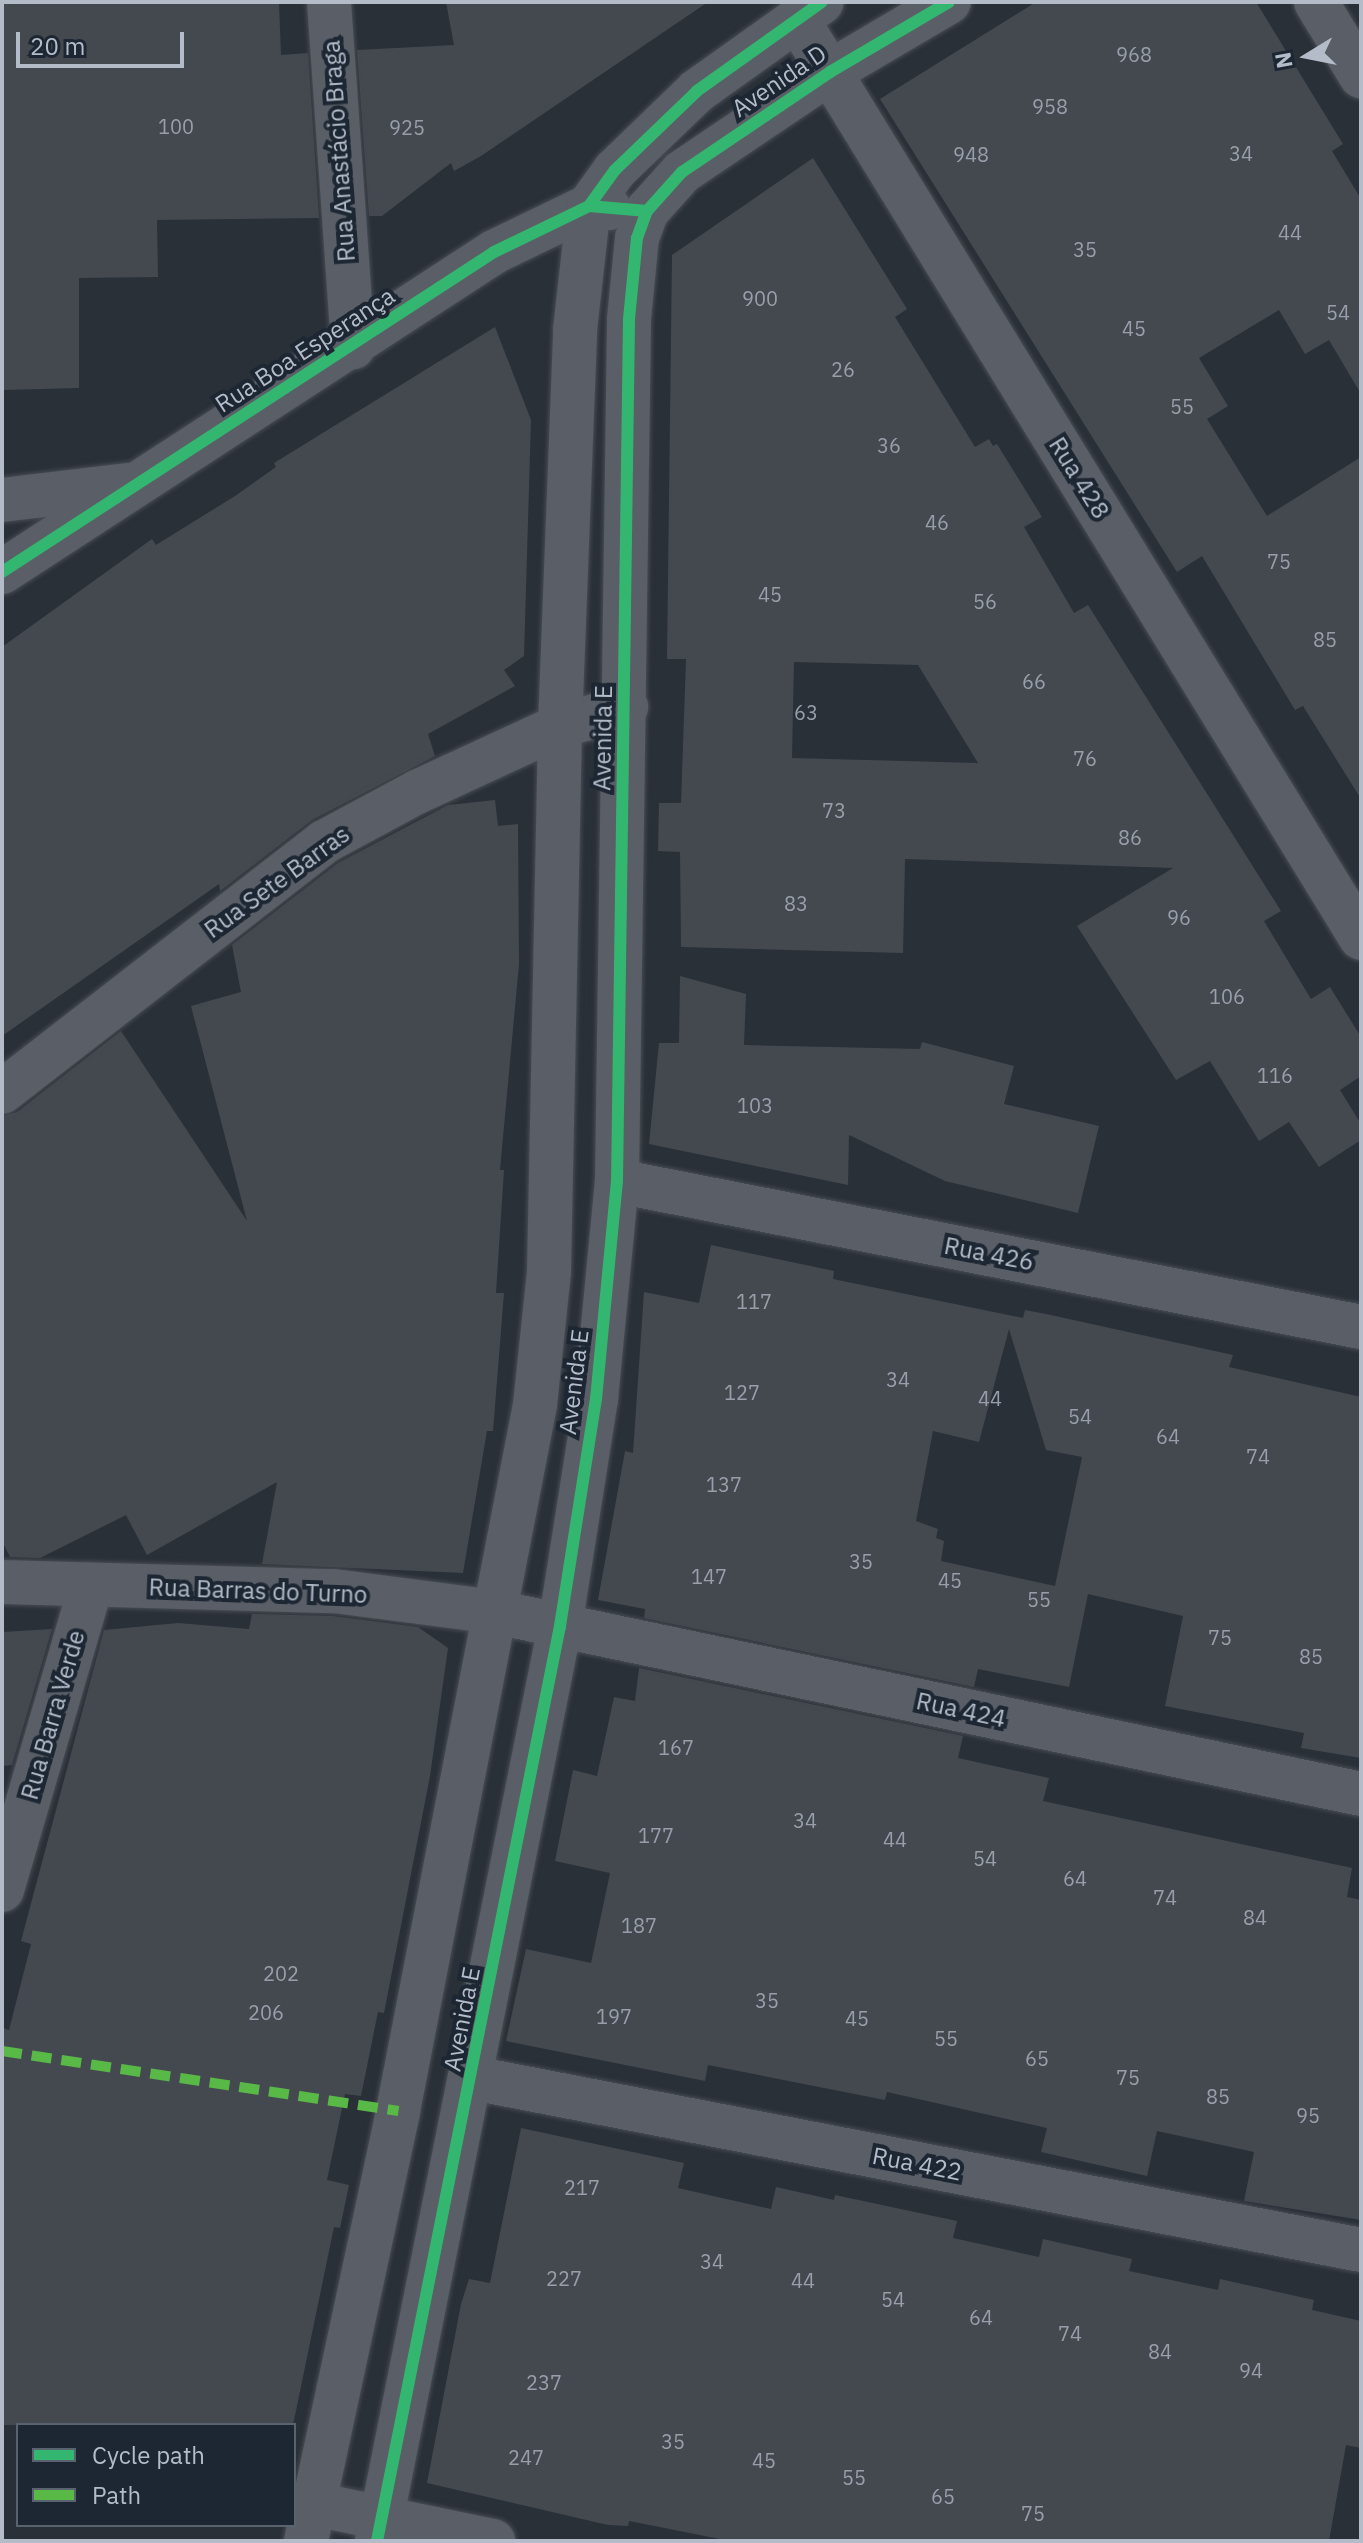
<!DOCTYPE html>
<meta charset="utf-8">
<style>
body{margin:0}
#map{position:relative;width:1363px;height:2543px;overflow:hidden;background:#2a3038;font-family:"IBM Plex Sans",sans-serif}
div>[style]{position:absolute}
.building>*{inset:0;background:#444950}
.roads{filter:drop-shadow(0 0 2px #484c53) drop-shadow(0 0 2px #484c53)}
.minor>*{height:44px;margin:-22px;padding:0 22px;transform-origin:22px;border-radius:22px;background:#5a5e66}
.quiet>*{height:10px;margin-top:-5px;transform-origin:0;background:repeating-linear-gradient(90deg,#58b947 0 20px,transparent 0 30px)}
.cycleway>*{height:12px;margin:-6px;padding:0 6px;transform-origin:6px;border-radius:6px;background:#33b770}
span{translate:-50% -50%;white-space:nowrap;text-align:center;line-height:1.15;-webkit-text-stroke:8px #1d2633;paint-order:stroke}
.number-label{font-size:20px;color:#989fab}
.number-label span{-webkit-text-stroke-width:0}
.street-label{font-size:24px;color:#b4bcc9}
.frame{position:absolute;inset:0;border:4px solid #b4bcc9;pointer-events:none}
.legend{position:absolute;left:16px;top:2423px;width:280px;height:104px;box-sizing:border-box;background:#1d2633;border:2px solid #59626f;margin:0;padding:10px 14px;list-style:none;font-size:24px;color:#b4bcc9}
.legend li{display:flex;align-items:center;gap:16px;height:40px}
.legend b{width:40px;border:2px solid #59626f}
.north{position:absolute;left:1267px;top:16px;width:80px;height:80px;-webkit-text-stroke:6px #1d2633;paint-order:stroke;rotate:260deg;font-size:22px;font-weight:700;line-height:32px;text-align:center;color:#b4bcc9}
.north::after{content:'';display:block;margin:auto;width:28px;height:36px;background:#b4bcc9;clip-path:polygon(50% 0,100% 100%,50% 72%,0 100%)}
.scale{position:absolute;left:16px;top:32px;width:168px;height:36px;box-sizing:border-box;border:4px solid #b4bcc9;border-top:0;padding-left:10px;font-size:24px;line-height:28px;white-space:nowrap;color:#b4bcc9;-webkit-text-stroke:6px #1d2633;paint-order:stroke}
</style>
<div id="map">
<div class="building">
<div style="clip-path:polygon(2px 2px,279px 2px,281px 55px,308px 53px,319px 218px,157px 220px,158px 277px,79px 278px,79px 388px,2px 390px)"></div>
<div style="clip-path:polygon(446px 2px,708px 2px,481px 156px,454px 171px,451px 163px,382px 216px,369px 216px,357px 50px,454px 45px)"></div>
<div style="clip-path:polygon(1036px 2px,1256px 2px,1343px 144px,1332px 151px,1361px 199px,1361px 394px,1329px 340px,1305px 354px,1279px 310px,1199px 358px,1228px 406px,1207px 419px,1267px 516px,1361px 457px,1361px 799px,1303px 706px,1295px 710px,1202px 556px,1177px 572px,880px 99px)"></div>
<div style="clip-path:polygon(evenodd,813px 158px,907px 309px,895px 317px,975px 447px,989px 439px,993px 446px,997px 444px,1042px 517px,1024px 527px,1074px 613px,1088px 605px,1281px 911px,1264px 921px,1311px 999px,1330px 987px,1361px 1037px,1361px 1076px,1340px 1090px,1361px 1124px,1361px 1140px,1319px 1167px,1289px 1122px,1259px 1141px,1210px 1061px,1176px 1080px,1077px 926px,1173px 868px,905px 859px,903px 953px,681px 947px,680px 852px,658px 851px,659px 803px,681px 803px,686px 659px,667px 659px,672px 255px,813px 158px,794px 662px,918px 665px,978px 763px,792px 758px,794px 662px)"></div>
<div style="clip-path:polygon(495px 327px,531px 420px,524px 656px,504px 670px,515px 686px,428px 734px,435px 756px,312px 820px,220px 891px,219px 884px,2px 1036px,2px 647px,152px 539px,156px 545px,235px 496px,276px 467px,274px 463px)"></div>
<div style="clip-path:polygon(495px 800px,498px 826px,518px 824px,519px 964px,500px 1170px,504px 1170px,496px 1293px,504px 1293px,493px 1431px,487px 1431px,463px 1573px,262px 1564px,277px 1482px,147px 1555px,126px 1515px,40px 1558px,10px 1557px,2px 1541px,2px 1116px,17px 1112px,121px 1031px,247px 1221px,191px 1006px,241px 992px,232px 945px,338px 863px,448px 805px)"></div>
<div style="clip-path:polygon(680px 976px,746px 994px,744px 1045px,920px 1049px,922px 1042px,1014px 1066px,1004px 1104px,1099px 1126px,1078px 1213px,945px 1181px,849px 1135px,848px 1185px,649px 1144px,659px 1043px,679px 1043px)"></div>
<div style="clip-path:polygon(evenodd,711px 1245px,834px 1271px,833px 1279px,1023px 1318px,1025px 1310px,1046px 1314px,1233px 1355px,1229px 1367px,1361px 1397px,1361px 1758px,1301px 1748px,1304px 1733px,1165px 1706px,1183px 1616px,1088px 1594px,1069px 1687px,978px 1669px,974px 1687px,644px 1618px,645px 1609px,598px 1600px,625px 1451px,633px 1453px,644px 1292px,699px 1303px,711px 1245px,1009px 1329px,1046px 1450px,1082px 1457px,1055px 1586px,941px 1561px,944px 1541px,936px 1538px,938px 1529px,916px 1521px,933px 1431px,979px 1442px,1009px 1329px)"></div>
<div style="clip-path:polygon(252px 1614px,332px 1616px,418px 1627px,448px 1648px,430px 1776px,384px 2013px,378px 2012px,361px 2096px,345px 2094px,327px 2180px,349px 2185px,340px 2228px,334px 2227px,293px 2425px,2px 2425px,2px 2028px,9px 2030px,31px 1944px,21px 1941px,104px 1630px,178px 1623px,249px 1629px)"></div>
<div style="clip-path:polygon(52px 1629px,12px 1765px,2px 1766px,2px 1632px)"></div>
<div style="clip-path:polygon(639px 1668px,963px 1736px,958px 1758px,1049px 1778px,1043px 1801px,1352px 1868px,1347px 1897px,1361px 1900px,1361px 2220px,1244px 2201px,1254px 2152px,1157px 2131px,1147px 2176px,1041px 2152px,1047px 2128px,887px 2092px,885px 2100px,708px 2065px,705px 2081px,506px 2041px,526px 1949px,591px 1963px,610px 1873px,555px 1861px,573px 1770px,597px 1776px,614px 1697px,635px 1701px)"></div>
<div style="clip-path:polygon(521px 2128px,684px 2163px,678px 2188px,771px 2209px,776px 2187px,834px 2200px,835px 2195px,957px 2221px,953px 2238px,1039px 2257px,1043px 2239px,1132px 2259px,1129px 2271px,1218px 2290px,1220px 2279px,1314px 2300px,1312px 2310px,1361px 2321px,1361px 2448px,1346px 2445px,1329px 2541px,730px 2541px,629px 2521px,628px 2526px,608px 2525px,427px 2483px,461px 2304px,469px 2279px,490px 2283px)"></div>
</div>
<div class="roads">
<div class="minor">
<div style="left:329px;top:2px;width:346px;rotate:86deg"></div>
<div style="left:1316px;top:2px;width:87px;rotate:58.7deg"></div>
<div style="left:797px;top:19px;width:1078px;rotate:58.46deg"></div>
<div style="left:2px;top:500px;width:126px;rotate:-6.8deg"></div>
<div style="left:2px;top:572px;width:587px;rotate:-33.04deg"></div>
<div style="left:494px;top:252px;width:106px;rotate:-25.8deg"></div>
<div style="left:589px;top:206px;width:20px;rotate:6deg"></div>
<div style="left:2px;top:1092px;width:408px;rotate:-37.8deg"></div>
<div style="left:324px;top:842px;width:106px;rotate:-28.3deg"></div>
<div style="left:417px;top:792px;width:157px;rotate:-24.8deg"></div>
<div style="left:560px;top:726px;width:69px;rotate:-16.1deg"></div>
<div style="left:617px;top:1181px;width:758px;rotate:11.1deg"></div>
<div style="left:2px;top:1582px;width:332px;rotate:1.6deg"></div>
<div style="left:334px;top:1591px;width:163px;rotate:7.4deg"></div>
<div style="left:496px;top:1612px;width:884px;rotate:11.88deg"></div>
<div style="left:2px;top:1890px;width:318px;rotate:-73.7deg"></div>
<div style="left:473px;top:2078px;width:905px;rotate:10.96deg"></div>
<div style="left:314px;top:2504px;width:183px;rotate:11.7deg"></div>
<div style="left:306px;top:2541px;width:440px;rotate:-77.9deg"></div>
<div style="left:398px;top:2111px;width:719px;rotate:-79.02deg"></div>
<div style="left:535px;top:1405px;width:135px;rotate:-84deg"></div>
<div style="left:549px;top:1271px;width:545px;rotate:-88.84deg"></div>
<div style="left:560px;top:726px;width:396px;rotate:-87.8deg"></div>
<div style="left:575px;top:330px;width:125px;rotate:-83.6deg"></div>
<div style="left:589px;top:206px;width:44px;rotate:-54.2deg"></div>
<div style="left:615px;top:170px;width:114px;rotate:-43.9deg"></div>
<div style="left:697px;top:91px;width:153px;rotate:-35.5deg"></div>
<div style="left:377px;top:2541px;width:933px;rotate:-78.69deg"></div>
<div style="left:560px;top:1626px;width:230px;rotate:-81deg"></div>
<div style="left:596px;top:1399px;width:219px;rotate:-84.5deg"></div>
<div style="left:617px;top:1181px;width:862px;rotate:-89.2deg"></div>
<div style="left:629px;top:319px;width:81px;rotate:-84.4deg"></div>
<div style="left:637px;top:238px;width:29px;rotate:-70deg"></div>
<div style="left:647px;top:211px;width:52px;rotate:-48.1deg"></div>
<div style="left:682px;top:172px;width:179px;rotate:-34deg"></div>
<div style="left:830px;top:72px;width:138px;rotate:-30.5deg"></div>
</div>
</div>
<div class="quiet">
<div style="left:2px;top:2051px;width:401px;rotate:8.6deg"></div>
</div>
<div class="cycleway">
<div style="left:589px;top:206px;width:44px;rotate:-54.2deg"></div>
<div style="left:615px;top:170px;width:114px;rotate:-43.9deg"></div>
<div style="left:697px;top:91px;width:153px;rotate:-35.5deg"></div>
<div style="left:2px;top:572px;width:587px;rotate:-33.04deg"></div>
<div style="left:494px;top:252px;width:106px;rotate:-25.8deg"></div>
<div style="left:589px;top:206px;width:58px;rotate:4.9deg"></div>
<div style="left:377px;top:2541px;width:933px;rotate:-78.69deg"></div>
<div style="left:560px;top:1626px;width:230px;rotate:-81deg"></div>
<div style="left:596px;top:1399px;width:219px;rotate:-84.5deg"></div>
<div style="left:617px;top:1181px;width:862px;rotate:-89.2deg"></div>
<div style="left:629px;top:319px;width:81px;rotate:-84.4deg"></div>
<div style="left:637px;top:238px;width:29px;rotate:-70deg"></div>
<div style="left:647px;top:211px;width:52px;rotate:-48.1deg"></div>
<div style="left:682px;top:172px;width:179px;rotate:-34deg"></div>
<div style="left:830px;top:72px;width:138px;rotate:-30.5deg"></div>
</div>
<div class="number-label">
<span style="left:1134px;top:54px">968</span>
<span style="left:1050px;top:106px">958</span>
<span style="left:176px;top:126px">100</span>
<span style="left:407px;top:127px">925</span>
<span style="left:1241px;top:153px">34</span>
<span style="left:971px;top:154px">948</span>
<span style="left:1290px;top:232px">44</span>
<span style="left:1085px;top:249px">35</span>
<span style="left:760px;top:298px">900</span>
<span style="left:1338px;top:312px">54</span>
<span style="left:1134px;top:328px">45</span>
<span style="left:843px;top:369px">26</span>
<span style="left:1182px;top:406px">55</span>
<span style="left:889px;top:445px">36</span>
<span style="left:937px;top:522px">46</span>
<span style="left:1279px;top:561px">75</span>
<span style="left:770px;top:594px">45</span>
<span style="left:985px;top:601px">56</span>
<span style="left:1325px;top:639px">85</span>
<span style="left:1034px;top:681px">66</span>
<span style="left:806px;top:712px">63</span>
<span style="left:1085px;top:758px">76</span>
<span style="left:834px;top:810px">73</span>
<span style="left:1130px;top:837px">86</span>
<span style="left:796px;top:903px">83</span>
<span style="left:1179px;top:917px">96</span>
<span style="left:1227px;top:996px">106</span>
<span style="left:1275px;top:1075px">116</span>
<span style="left:755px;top:1105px">103</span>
<span style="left:754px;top:1301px">117</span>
<span style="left:898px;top:1379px">34</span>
<span style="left:742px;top:1392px">127</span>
<span style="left:990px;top:1398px">44</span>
<span style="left:1080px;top:1416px">54</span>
<span style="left:1168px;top:1436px">64</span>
<span style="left:1258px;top:1456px">74</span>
<span style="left:724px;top:1484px">137</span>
<span style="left:861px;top:1561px">35</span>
<span style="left:709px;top:1576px">147</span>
<span style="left:950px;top:1580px">45</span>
<span style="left:1039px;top:1599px">55</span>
<span style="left:1220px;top:1637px">75</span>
<span style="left:1311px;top:1656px">85</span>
<span style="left:676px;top:1747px">167</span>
<span style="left:805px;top:1820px">34</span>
<span style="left:656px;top:1835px">177</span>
<span style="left:895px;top:1839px">44</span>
<span style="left:985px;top:1858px">54</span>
<span style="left:1075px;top:1878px">64</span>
<span style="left:1165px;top:1897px">74</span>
<span style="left:1255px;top:1917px">84</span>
<span style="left:639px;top:1925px">187</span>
<span style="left:281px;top:1973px">202</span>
<span style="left:767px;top:2000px">35</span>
<span style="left:266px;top:2012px">206</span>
<span style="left:614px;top:2016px">197</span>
<span style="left:857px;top:2018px">45</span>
<span style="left:946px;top:2038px">55</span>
<span style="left:1037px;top:2058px">65</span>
<span style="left:1128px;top:2077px">75</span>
<span style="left:1218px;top:2096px">85</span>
<span style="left:1308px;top:2115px">95</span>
<span style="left:582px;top:2187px">217</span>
<span style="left:712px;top:2261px">34</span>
<span style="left:564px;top:2278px">227</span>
<span style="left:803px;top:2280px">44</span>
<span style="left:893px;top:2299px">54</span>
<span style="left:981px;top:2317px">64</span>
<span style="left:1070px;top:2333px">74</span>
<span style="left:1160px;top:2351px">84</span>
<span style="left:1251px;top:2370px">94</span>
<span style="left:544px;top:2382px">237</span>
<span style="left:673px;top:2441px">35</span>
<span style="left:526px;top:2457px">247</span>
<span style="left:764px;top:2460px">45</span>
<span style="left:854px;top:2477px">55</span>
<span style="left:943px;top:2496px">65</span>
<span style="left:1033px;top:2513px">75</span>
</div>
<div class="street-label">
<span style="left:779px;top:81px;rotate:-34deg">Avenida D</span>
<span style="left:339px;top:151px;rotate:-94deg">Rua Anastácio Braga</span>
<span style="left:305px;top:350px;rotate:-33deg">Rua Boa Esperança</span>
<span style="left:1079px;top:478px;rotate:58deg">Rua 428</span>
<span style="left:603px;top:738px;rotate:-89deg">Avenida E</span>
<span style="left:277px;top:882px;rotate:-36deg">Rua Sete Barras</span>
<span style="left:989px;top:1254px;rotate:11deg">Rua 426</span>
<span style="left:574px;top:1382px;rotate:-83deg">Avenida E</span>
<span style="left:258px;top:1591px;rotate:2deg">Rua Barras do Turno</span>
<span style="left:961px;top:1710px;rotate:12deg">Rua 424</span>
<span style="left:53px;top:1715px;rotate:-74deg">Rua Barra Verde</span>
<span style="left:462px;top:2019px;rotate:-79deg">Avenida E</span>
<span style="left:917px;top:2164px;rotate:11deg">Rua 422</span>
</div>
<div class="frame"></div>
<ul class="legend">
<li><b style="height:10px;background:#33b770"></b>Cycle path</li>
<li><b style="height:10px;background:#58b947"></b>Path</li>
</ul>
<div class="north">N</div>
<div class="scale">20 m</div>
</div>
